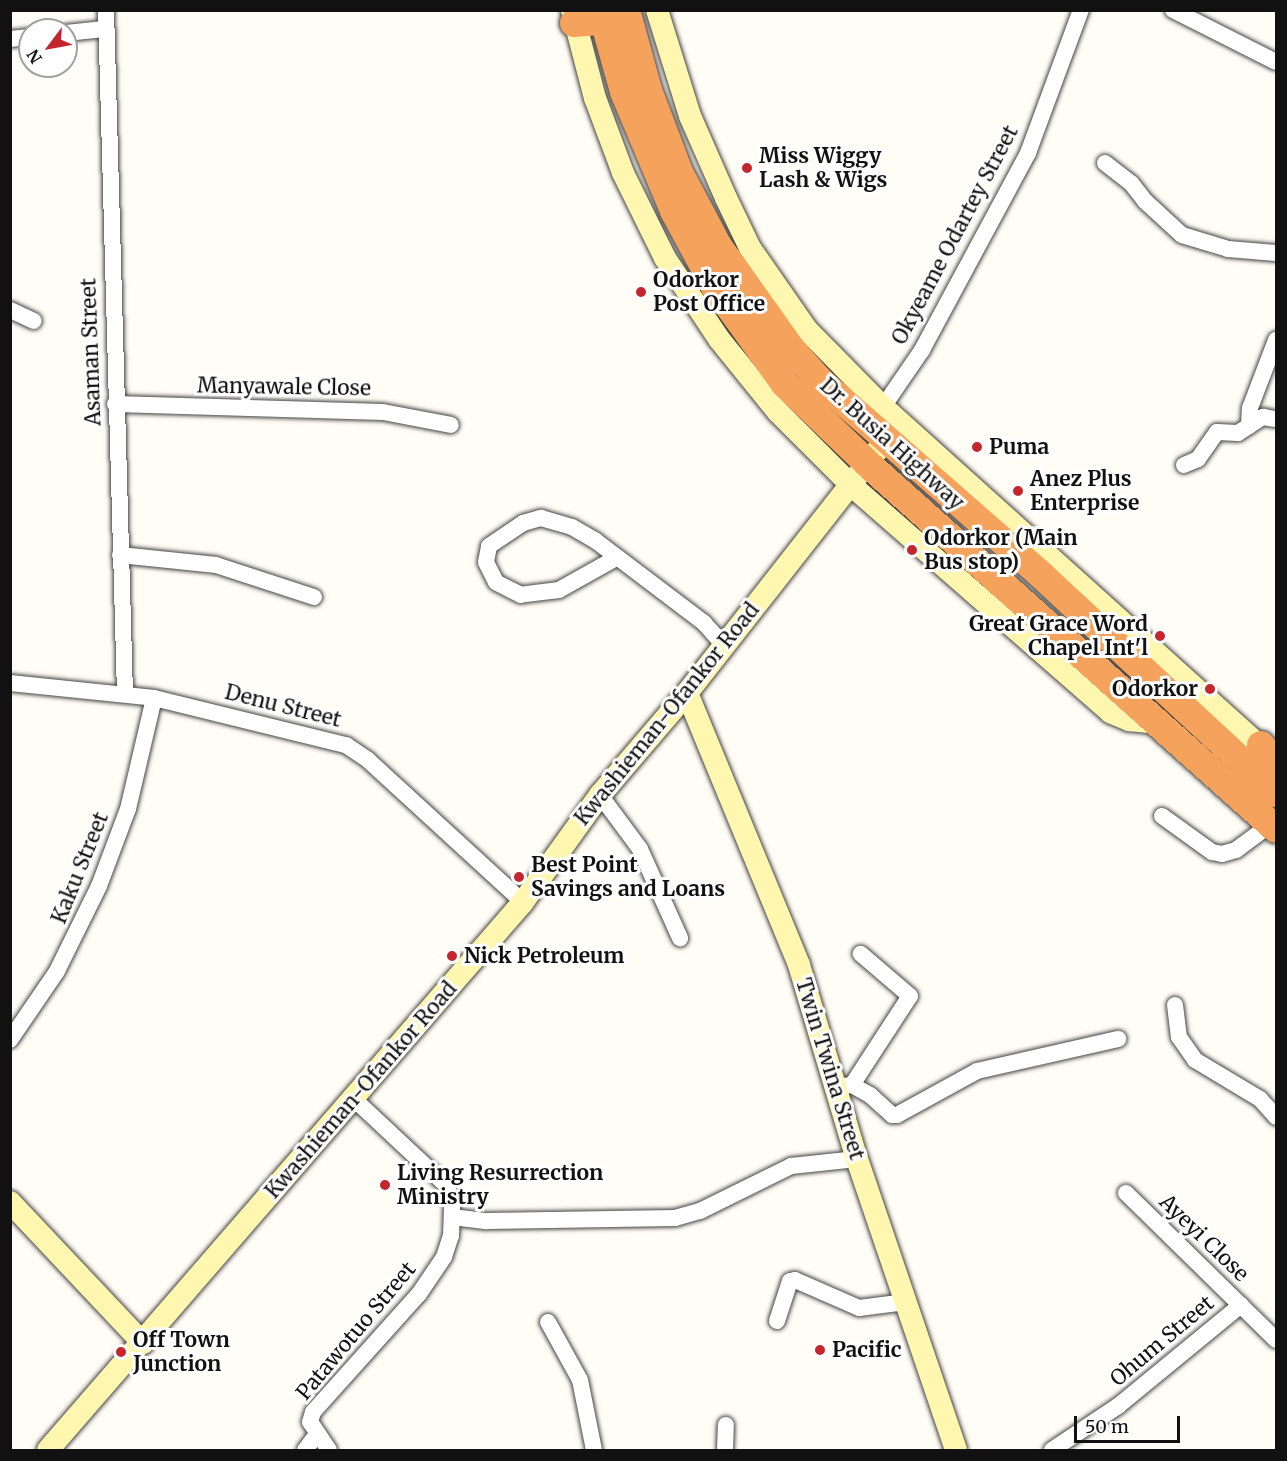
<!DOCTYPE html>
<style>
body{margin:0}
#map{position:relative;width:1287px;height:1461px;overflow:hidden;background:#fffdf5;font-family:Merriweather,serif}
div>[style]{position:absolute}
.roads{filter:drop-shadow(0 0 2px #444) drop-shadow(0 0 2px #444)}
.street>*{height:16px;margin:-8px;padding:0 8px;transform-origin:8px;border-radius:8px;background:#fff}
.secondary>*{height:22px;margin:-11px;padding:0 11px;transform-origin:11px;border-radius:11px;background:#fff6b0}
.highway>*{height:28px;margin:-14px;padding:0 14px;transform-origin:14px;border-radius:14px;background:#f5a25d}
.dots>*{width:16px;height:16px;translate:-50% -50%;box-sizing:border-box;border:3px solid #fff;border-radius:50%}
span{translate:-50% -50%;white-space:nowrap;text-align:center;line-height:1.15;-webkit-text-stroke:6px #fff;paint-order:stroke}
.poi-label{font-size:21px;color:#111;font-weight:700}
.left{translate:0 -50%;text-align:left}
.right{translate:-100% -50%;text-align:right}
.street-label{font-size:21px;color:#111}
.frame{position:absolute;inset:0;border:12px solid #111;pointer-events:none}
.north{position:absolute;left:18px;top:18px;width:60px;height:60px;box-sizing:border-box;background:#fff;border:2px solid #a0a0a0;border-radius:50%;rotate:238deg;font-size:16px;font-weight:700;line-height:24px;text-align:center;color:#111}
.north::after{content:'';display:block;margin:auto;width:21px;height:27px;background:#c4262e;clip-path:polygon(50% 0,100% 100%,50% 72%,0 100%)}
.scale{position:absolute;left:1074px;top:1416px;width:106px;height:27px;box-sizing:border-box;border:3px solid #111;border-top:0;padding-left:8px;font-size:18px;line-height:21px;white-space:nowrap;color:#111;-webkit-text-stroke:4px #fff;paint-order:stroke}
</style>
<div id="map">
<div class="roads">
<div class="street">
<div style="left:106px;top:10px;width:683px;rotate:88.41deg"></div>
<div style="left:1173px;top:10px;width:115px;rotate:26.8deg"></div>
<div style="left:66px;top:33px;width:38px;rotate:-6deg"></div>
<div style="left:10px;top:39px;width:20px;rotate:-6deg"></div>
<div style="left:1105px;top:163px;width:33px;rotate:38deg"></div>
<div style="left:1131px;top:183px;width:23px;rotate:52deg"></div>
<div style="left:1145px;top:201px;width:50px;rotate:42.6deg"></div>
<div style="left:1182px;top:235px;width:48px;rotate:16.9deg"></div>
<div style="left:1228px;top:249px;width:48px;rotate:4.8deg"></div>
<div style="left:10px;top:310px;width:26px;rotate:25deg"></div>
<div style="left:115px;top:404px;width:268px;rotate:1.7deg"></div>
<div style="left:383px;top:412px;width:69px;rotate:10.8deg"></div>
<div style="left:883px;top:407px;width:69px;rotate:-55.6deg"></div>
<div style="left:922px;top:350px;width:224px;rotate:-61.7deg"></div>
<div style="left:1028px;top:153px;width:153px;rotate:-69.7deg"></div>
<div style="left:1249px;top:426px;width:18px;rotate:-87deg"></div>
<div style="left:1250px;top:408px;width:73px;rotate:-69.1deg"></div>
<div style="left:1184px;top:465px;width:15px;rotate:-23deg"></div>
<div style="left:1198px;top:459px;width:33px;rotate:-55deg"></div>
<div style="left:1217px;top:432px;width:21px;rotate:3deg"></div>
<div style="left:1238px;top:433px;width:30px;rotate:-33deg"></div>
<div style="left:1263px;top:417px;width:13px;rotate:9deg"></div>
<div style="left:120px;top:555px;width:97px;rotate:5.9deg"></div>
<div style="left:216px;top:565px;width:103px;rotate:18.1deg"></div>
<div style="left:616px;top:558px;width:65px;rotate:150.7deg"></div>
<div style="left:559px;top:590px;width:38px;rotate:173deg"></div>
<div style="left:521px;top:595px;width:28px;rotate:-153deg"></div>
<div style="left:496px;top:582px;width:22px;rotate:-117deg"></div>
<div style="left:486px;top:562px;width:16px;rotate:-79deg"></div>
<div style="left:489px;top:546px;width:41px;rotate:-34.1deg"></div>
<div style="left:523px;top:523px;width:19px;rotate:-16deg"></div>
<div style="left:541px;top:518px;width:32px;rotate:16deg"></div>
<div style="left:572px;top:527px;width:28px;rotate:30deg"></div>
<div style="left:596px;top:541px;width:136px;rotate:37.2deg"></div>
<div style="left:704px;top:623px;width:30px;rotate:48deg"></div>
<div style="left:10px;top:683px;width:145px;rotate:5.9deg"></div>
<div style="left:154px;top:698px;width:198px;rotate:13.8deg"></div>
<div style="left:346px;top:745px;width:27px;rotate:34deg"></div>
<div style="left:368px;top:760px;width:210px;rotate:42.5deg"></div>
<div style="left:600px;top:795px;width:67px;rotate:53.5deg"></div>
<div style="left:640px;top:849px;width:98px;rotate:65.8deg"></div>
<div style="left:1162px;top:816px;width:62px;rotate:35.8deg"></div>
<div style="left:1212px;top:852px;width:10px;rotate:11deg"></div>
<div style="left:1222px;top:854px;width:15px;rotate:-16deg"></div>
<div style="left:1236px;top:850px;width:44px;rotate:-36.6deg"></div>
<div style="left:1175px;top:1005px;width:32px;rotate:83deg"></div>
<div style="left:1179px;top:1037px;width:28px;rotate:55deg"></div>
<div style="left:1195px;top:1060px;width:76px;rotate:31deg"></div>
<div style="left:1260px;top:1099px;width:24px;rotate:48deg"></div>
<div style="left:10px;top:1040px;width:83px;rotate:-55.7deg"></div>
<div style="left:57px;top:971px;width:95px;rotate:-63.7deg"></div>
<div style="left:99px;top:886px;width:82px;rotate:-69.4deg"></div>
<div style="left:128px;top:809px;width:114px;rotate:-76.8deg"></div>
<div style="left:852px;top:1085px;width:106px;rotate:-56.9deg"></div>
<div style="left:910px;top:996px;width:65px;rotate:-139.4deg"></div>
<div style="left:837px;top:1087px;width:15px;rotate:-8deg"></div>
<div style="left:852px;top:1085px;width:21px;rotate:29deg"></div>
<div style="left:870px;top:1095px;width:30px;rotate:42deg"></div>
<div style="left:892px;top:1115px;width:5px"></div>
<div style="left:897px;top:1115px;width:91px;rotate:-28.8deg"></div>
<div style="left:977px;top:1071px;width:145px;rotate:-12.8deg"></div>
<div style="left:1126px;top:1193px;width:210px;rotate:44.4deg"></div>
<div style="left:452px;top:1217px;width:35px;rotate:7deg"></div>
<div style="left:487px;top:1221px;width:188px;rotate:-0.9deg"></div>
<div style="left:675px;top:1218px;width:26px;rotate:-16deg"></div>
<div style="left:700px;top:1211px;width:102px;rotate:-26.3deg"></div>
<div style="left:791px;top:1166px;width:66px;rotate:-6.1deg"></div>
<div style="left:777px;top:1321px;width:42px;rotate:-72deg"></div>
<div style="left:790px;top:1281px;width:5px;rotate:-11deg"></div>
<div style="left:795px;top:1280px;width:70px;rotate:23.6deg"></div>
<div style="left:859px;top:1308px;width:47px;rotate:-7.3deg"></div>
<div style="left:548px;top:1322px;width:66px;rotate:61.1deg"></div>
<div style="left:580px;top:1380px;width:71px;rotate:78.7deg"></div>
<div style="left:305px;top:1450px;width:20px;rotate:-53deg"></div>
<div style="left:329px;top:1450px;width:34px;rotate:-124deg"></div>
<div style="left:310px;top:1422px;width:10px;rotate:-73deg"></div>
<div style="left:313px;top:1412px;width:159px;rotate:-48.1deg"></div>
<div style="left:419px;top:1294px;width:45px;rotate:-56deg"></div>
<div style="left:444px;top:1257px;width:22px;rotate:-72deg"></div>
<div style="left:451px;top:1236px;width:34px;rotate:-88deg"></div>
<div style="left:452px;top:1202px;width:17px;rotate:-107deg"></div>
<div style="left:447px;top:1186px;width:127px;rotate:-136.9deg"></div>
<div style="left:725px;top:1450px;width:25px;rotate:-88deg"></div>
<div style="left:1052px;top:1450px;width:79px;rotate:-33.7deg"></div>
<div style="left:1118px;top:1406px;width:159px;rotate:-39.4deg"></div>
</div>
<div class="secondary">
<div style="left:572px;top:10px;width:91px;rotate:75.4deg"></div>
<div style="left:595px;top:98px;width:80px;rotate:69.5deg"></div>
<div style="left:623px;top:173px;width:95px;rotate:63.7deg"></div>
<div style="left:665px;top:258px;width:97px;rotate:56.3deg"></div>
<div style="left:719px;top:339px;width:94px;rotate:51.1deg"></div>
<div style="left:778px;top:412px;width:103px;rotate:45deg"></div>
<div style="left:851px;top:485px;width:344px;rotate:41.2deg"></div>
<div style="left:1110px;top:712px;width:21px;rotate:23deg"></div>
<div style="left:1129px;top:720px;width:30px;rotate:6deg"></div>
<div style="left:657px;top:10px;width:111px;rotate:72.7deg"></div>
<div style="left:690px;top:116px;width:90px;rotate:66.3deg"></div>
<div style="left:726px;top:198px;width:55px;rotate:64.4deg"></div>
<div style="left:750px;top:248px;width:100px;rotate:55.2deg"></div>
<div style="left:807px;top:330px;width:108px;rotate:45.4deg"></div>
<div style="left:883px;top:407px;width:525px;rotate:41.99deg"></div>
<div style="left:687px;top:693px;width:294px;rotate:67.6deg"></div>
<div style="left:799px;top:965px;width:202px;rotate:73.4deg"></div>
<div style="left:857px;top:1159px;width:307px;rotate:71.2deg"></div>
<div style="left:10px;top:1202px;width:194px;rotate:46.7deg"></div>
<div style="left:48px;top:1450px;width:725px;rotate:-49.08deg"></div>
<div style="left:523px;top:902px;width:132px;rotate:-54.3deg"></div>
<div style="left:600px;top:795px;width:134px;rotate:-49.5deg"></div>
<div style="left:687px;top:693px;width:323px;rotate:-51.9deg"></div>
</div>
<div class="highway">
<div style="left:601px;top:10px;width:85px;rotate:74.3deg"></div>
<div style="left:624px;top:92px;width:129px;rotate:67.2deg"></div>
<div style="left:674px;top:211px;width:86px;rotate:61.7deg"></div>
<div style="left:715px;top:287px;width:120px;rotate:54.2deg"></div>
<div style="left:785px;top:384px;width:115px;rotate:43.9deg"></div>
<div style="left:868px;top:464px;width:547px;rotate:41.82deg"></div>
<div style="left:626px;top:10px;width:83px;rotate:74.6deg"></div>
<div style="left:648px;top:90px;width:88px;rotate:69.3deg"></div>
<div style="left:679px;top:172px;width:84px;rotate:62.2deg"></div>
<div style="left:718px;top:246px;width:129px;rotate:54.5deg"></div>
<div style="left:793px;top:351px;width:42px;rotate:47.9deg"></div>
<div style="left:821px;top:382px;width:288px;rotate:41.2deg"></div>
<div style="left:1038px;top:572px;width:325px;rotate:42.9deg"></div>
<div style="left:574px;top:23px;width:30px;rotate:-4deg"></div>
<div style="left:1261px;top:745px;width:26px;rotate:54deg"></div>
</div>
</div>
<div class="dots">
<div style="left:747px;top:168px;background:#c4262e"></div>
<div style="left:641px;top:292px;background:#c4262e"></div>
<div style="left:977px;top:447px;background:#c4262e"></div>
<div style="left:1018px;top:491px;background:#c4262e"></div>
<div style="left:912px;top:550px;background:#c4262e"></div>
<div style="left:1160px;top:636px;background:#c4262e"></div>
<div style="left:1210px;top:689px;background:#c4262e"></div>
<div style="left:519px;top:877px;background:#c4262e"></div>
<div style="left:452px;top:956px;background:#c4262e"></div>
<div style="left:385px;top:1185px;background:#c4262e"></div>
<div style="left:820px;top:1350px;background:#c4262e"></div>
<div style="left:121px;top:1352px;background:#c4262e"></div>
</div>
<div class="poi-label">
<span class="left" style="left:759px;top:168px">Miss Wiggy<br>Lash &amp; Wigs</span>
<span class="left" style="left:653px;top:292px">Odorkor<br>Post Office</span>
<span class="left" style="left:989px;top:447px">Puma</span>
<span class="left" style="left:1030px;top:491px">Anez Plus<br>Enterprise</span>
<span class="left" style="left:924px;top:550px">Odorkor (Main<br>Bus stop)</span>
<span class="right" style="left:1148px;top:636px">Great Grace Word<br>Chapel Int'l</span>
<span class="right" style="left:1198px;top:689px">Odorkor</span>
<span class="left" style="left:531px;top:877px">Best Point<br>Savings and Loans</span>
<span class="left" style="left:464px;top:956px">Nick Petroleum</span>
<span class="left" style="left:397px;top:1185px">Living Resurrection<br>Ministry</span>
<span class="left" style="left:133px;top:1352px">Off Town<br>Junction</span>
<span class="left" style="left:832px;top:1350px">Pacific</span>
</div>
<div class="street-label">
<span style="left:955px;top:235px;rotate:-62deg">Okyeame Odartey Street</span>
<span style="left:91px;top:352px;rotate:-92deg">Asaman Street</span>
<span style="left:284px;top:387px;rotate:1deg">Manyawale Close</span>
<span style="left:892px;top:444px;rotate:42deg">Dr. Busia Highway</span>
<span style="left:283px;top:706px;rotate:14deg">Denu Street</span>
<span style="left:667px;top:714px;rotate:-51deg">Kwashieman-Ofankor Road</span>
<span style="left:80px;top:868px;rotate:-68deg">Kaku Street</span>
<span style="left:830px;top:1069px;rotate:73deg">Twin Twina Street</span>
<span style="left:361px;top:1090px;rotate:-49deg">Kwashieman-Ofankor Road</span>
<span style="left:1204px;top:1238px;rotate:44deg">Ayeyi Close</span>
<span style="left:356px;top:1331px;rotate:-50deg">Patawotuo Street</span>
<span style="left:1162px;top:1341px;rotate:-40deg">Ohum Street</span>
</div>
<div class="frame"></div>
<div class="north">N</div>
<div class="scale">50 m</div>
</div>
